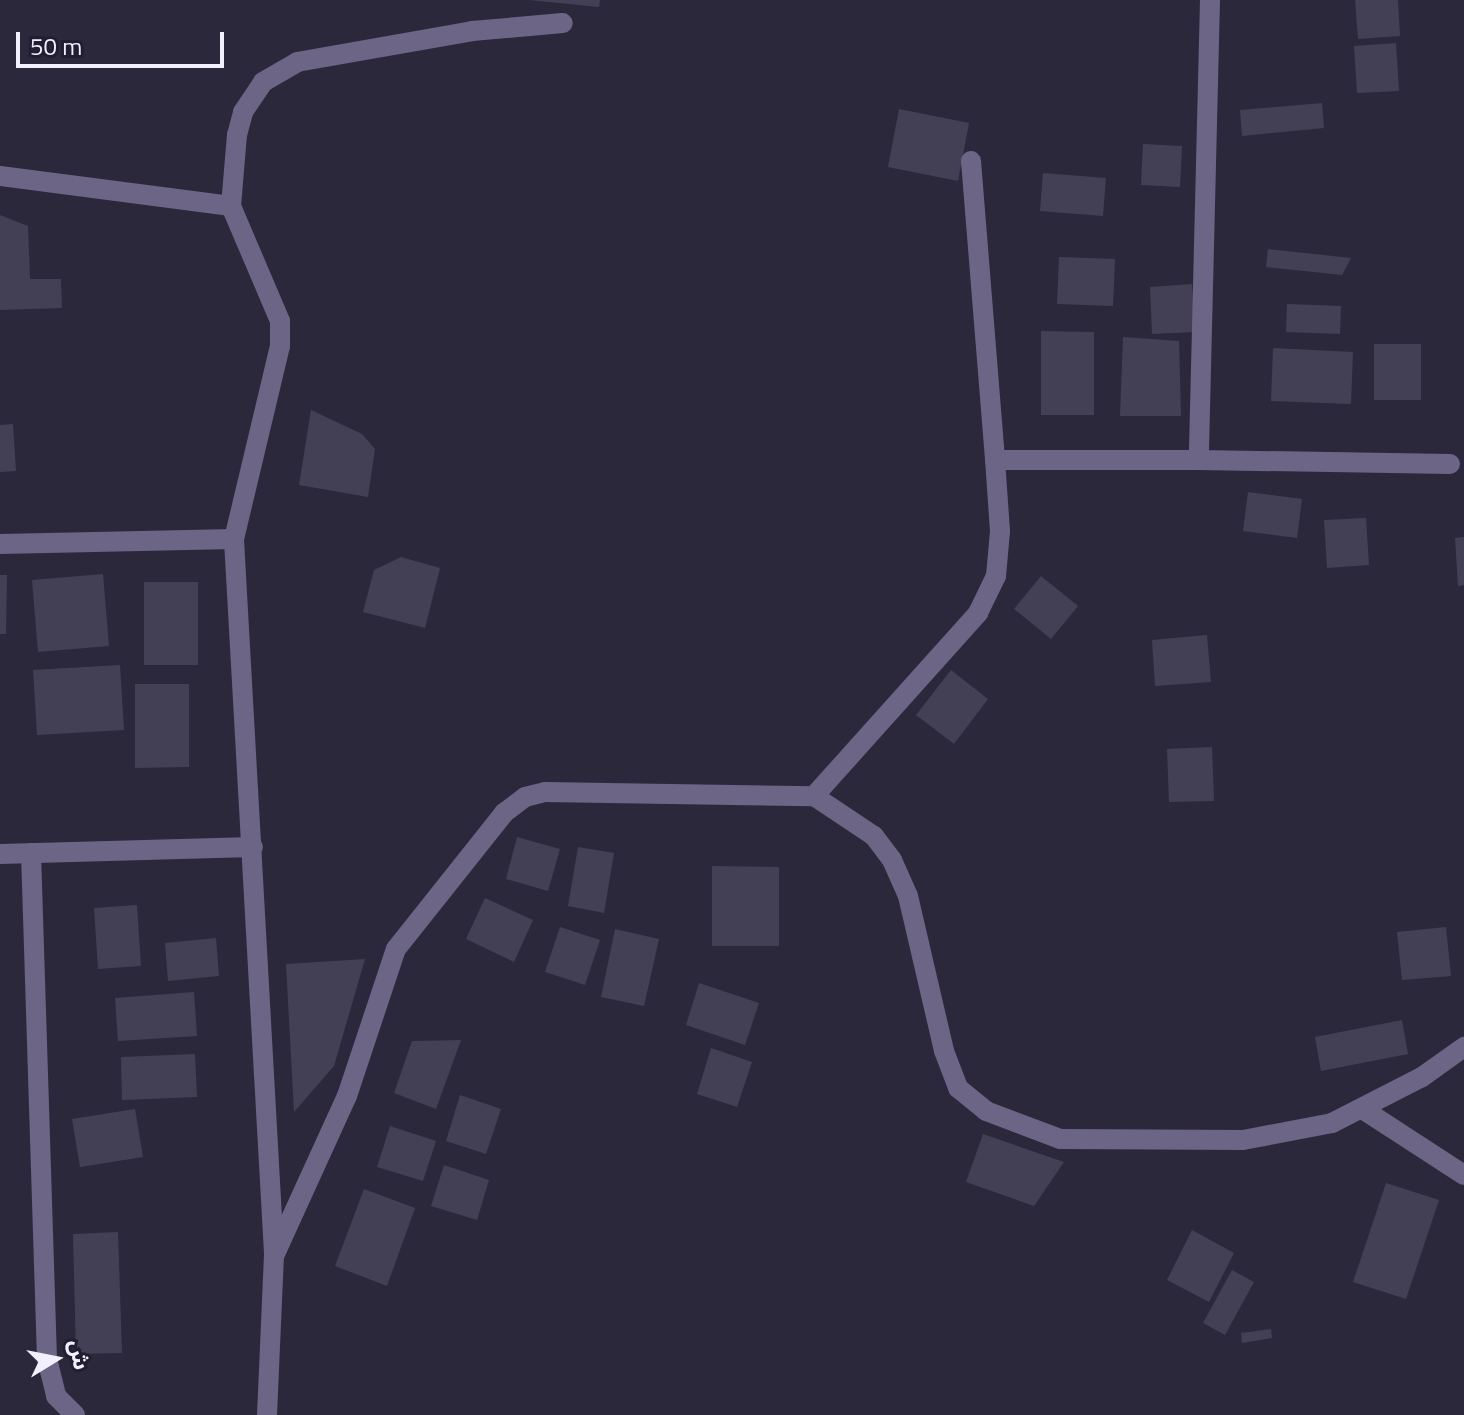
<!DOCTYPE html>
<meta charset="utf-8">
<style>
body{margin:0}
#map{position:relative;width:1464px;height:1415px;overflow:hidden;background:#2c283c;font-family:"Titillium Web","Noto Sans Arabic",sans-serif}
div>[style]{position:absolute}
.building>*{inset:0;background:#433f55}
.minor>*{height:20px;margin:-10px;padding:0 10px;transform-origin:10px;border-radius:10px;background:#6c6586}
span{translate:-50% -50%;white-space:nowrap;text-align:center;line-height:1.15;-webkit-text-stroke:8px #221e32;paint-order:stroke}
.north{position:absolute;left:16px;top:1319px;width:80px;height:80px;-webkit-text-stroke:6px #221e32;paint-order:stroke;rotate:80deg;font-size:22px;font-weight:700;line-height:32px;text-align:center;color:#f2f0fe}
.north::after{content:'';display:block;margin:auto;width:28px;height:36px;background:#f2f0fe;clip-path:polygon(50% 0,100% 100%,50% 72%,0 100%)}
.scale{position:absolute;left:16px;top:32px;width:208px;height:36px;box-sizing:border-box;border:4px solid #f2f0fe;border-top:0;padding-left:10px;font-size:24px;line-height:28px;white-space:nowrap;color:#f2f0fe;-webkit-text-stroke:6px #221e32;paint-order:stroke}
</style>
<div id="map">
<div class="building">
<div style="clip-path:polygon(529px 0,600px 0,599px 7px)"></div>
<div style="clip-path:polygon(1355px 0,1398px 0,1400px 36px,1358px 39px)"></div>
<div style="clip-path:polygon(1396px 43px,1399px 91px,1357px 93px,1354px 46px)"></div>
<div style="clip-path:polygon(1322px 103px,1324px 128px,1242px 136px,1240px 110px)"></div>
<div style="clip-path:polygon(899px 109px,969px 123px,958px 181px,888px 167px)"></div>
<div style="clip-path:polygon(1143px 144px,1182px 146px,1180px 187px,1141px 185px)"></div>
<div style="clip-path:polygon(1043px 173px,1106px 178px,1103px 216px,1040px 211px)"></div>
<div style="clip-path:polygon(0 215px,28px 226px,30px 279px,61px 279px,62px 308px,0 310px)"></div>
<div style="clip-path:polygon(1268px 249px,1351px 258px,1342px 275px,1266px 267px)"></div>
<div style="clip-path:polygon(1059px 257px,1115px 259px,1113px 306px,1057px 304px)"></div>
<div style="clip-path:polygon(1192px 284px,1195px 332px,1152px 334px,1150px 287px)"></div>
<div style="clip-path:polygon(1287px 304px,1341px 306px,1340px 334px,1286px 332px)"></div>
<div style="clip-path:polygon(1041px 331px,1094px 332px,1094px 415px,1041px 415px)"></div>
<div style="clip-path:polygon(1123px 337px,1179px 341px,1181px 416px,1120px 416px)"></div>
<div style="clip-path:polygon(1374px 344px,1421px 344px,1421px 400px,1374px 400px)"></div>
<div style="clip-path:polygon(1273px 348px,1353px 352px,1351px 404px,1271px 401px)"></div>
<div style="clip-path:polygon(311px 410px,362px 434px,375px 449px,368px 497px,299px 485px)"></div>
<div style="clip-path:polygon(13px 424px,16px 471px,0 472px,0 425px)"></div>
<div style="clip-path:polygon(1248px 492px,1302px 499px,1297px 538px,1243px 531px)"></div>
<div style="clip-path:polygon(1366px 518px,1369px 565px,1327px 568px,1324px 520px)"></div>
<div style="clip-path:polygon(1464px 537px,1464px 585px,1458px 586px,1455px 538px)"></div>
<div style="clip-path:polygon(401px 557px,440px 568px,425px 628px,363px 612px,374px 570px)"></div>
<div style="clip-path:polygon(103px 574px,109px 646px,38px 652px,32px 580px)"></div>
<div style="clip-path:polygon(0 575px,7px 575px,6px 634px,0 634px)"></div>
<div style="clip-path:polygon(1041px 576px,1078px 606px,1051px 639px,1014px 609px)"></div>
<div style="clip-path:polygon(144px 582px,198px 582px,198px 665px,144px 665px)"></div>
<div style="clip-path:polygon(1207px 635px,1211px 682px,1155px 686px,1152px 640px)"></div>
<div style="clip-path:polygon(120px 665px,124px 730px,37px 735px,33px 670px)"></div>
<div style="clip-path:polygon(951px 670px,988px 699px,954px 744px,916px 715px)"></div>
<div style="clip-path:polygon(135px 684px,189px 684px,189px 767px,135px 768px)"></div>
<div style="clip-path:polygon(1212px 747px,1214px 801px,1169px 802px,1167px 749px)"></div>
<div style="clip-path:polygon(517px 837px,560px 849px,548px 891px,506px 879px)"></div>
<div style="clip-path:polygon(578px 847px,614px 853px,604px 913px,568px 906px)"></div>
<div style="clip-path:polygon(712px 866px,779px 867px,779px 946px,712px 946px)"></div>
<div style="clip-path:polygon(485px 898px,533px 920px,514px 962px,466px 939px)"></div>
<div style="clip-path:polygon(137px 905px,141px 966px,98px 969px,94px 908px)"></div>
<div style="clip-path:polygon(560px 927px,600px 940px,585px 985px,545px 972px)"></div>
<div style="clip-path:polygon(1446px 927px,1451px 976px,1402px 980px,1397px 932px)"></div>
<div style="clip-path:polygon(615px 929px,659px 939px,644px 1006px,601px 997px)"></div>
<div style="clip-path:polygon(216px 938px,219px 976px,168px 981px,165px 943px)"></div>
<div style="clip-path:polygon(365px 959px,334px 1066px,294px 1112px,286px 964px)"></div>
<div style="clip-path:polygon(699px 983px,759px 1003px,745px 1045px,686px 1025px)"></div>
<div style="clip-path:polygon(194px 992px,197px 1036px,118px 1041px,115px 998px)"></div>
<div style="clip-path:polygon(1402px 1020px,1408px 1054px,1321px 1071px,1315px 1037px)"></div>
<div style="clip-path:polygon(461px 1040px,436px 1109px,394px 1093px,412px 1041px)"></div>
<div style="clip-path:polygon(711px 1048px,752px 1062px,737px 1107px,697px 1094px)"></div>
<div style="clip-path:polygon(195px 1054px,197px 1097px,122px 1100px,121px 1057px)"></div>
<div style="clip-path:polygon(460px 1095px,501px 1109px,486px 1154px,446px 1141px)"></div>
<div style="clip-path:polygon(135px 1109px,143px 1157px,80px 1167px,72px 1119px)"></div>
<div style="clip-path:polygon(390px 1126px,436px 1141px,423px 1181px,377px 1167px)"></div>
<div style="clip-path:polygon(983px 1134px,1064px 1162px,1034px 1206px,966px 1182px)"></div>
<div style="clip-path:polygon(444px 1165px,489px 1180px,477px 1220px,431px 1206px)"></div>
<div style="clip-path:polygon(1386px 1183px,1439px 1200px,1406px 1299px,1353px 1282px)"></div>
<div style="clip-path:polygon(364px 1189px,415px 1208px,387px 1286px,335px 1266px)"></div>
<div style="clip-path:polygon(1192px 1230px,1234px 1253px,1209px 1302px,1167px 1280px)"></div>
<div style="clip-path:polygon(118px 1232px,122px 1353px,76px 1354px,73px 1234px)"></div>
<div style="clip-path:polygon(1232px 1270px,1254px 1282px,1225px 1335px,1203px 1323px)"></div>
<div style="clip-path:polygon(1271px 1329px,1272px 1338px,1242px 1343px,1241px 1333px)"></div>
</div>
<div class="minor">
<div style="left:1210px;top:0;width:460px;rotate:91.4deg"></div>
<div style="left:1199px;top:460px;width:251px;rotate:0.9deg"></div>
<div style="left:971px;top:161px;width:300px;rotate:85.4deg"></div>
<div style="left:0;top:176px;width:233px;rotate:7.4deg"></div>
<div style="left:0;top:544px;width:234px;rotate:-1.2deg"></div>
<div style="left:814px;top:796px;width:246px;rotate:-48.1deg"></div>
<div style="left:978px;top:613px;width:41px;rotate:-64.1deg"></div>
<div style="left:996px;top:576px;width:45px;rotate:-84.9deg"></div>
<div style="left:1000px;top:531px;width:71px;rotate:-94deg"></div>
<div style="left:995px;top:460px;width:204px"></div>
<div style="left:31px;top:853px;width:506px;rotate:88.19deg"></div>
<div style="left:47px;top:1359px;width:38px;rotate:76deg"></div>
<div style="left:56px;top:1396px;width:27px;rotate:45deg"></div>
<div style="left:0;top:854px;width:253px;rotate:-1.6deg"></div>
<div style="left:1364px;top:1110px;width:119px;rotate:33deg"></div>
<div style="left:274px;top:1253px;width:715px;rotate:-93.21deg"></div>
<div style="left:234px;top:539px;width:198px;rotate:-76.6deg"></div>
<div style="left:280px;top:346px;width:25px;rotate:-90deg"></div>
<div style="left:280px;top:321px;width:125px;rotate:-113.1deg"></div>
<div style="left:231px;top:206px;width:71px;rotate:-85.2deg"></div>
<div style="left:237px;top:135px;width:24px;rotate:-75deg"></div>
<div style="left:243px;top:112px;width:36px;rotate:-56deg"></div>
<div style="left:263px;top:82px;width:39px;rotate:-30deg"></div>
<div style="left:297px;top:62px;width:178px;rotate:-10deg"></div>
<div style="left:472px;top:31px;width:91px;rotate:-5deg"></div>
<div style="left:267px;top:1415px;width:159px;rotate:-87.5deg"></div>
<div style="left:274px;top:1256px;width:176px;rotate:-65.5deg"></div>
<div style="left:347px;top:1096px;width:155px;rotate:-71.6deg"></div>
<div style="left:396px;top:949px;width:174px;rotate:-51.5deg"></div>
<div style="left:504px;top:813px;width:26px;rotate:-37deg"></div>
<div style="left:525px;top:797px;width:21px;rotate:-14deg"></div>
<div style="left:545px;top:792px;width:269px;rotate:0.9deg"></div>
<div style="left:814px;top:796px;width:72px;rotate:33.7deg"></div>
<div style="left:874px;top:836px;width:30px;rotate:53deg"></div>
<div style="left:892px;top:860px;width:39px;rotate:66deg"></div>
<div style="left:908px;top:896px;width:159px;rotate:76.9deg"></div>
<div style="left:944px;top:1051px;width:40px;rotate:69deg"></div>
<div style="left:958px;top:1088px;width:36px;rotate:39deg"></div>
<div style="left:986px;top:1111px;width:79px;rotate:20.7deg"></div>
<div style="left:1060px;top:1139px;width:183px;rotate:0.3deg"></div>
<div style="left:1243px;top:1140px;width:91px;rotate:-10.8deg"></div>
<div style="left:1332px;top:1123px;width:101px;rotate:-27.1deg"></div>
<div style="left:1422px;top:1077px;width:52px;rotate:-35.5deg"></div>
</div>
<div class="north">ش</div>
<div class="scale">50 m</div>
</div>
